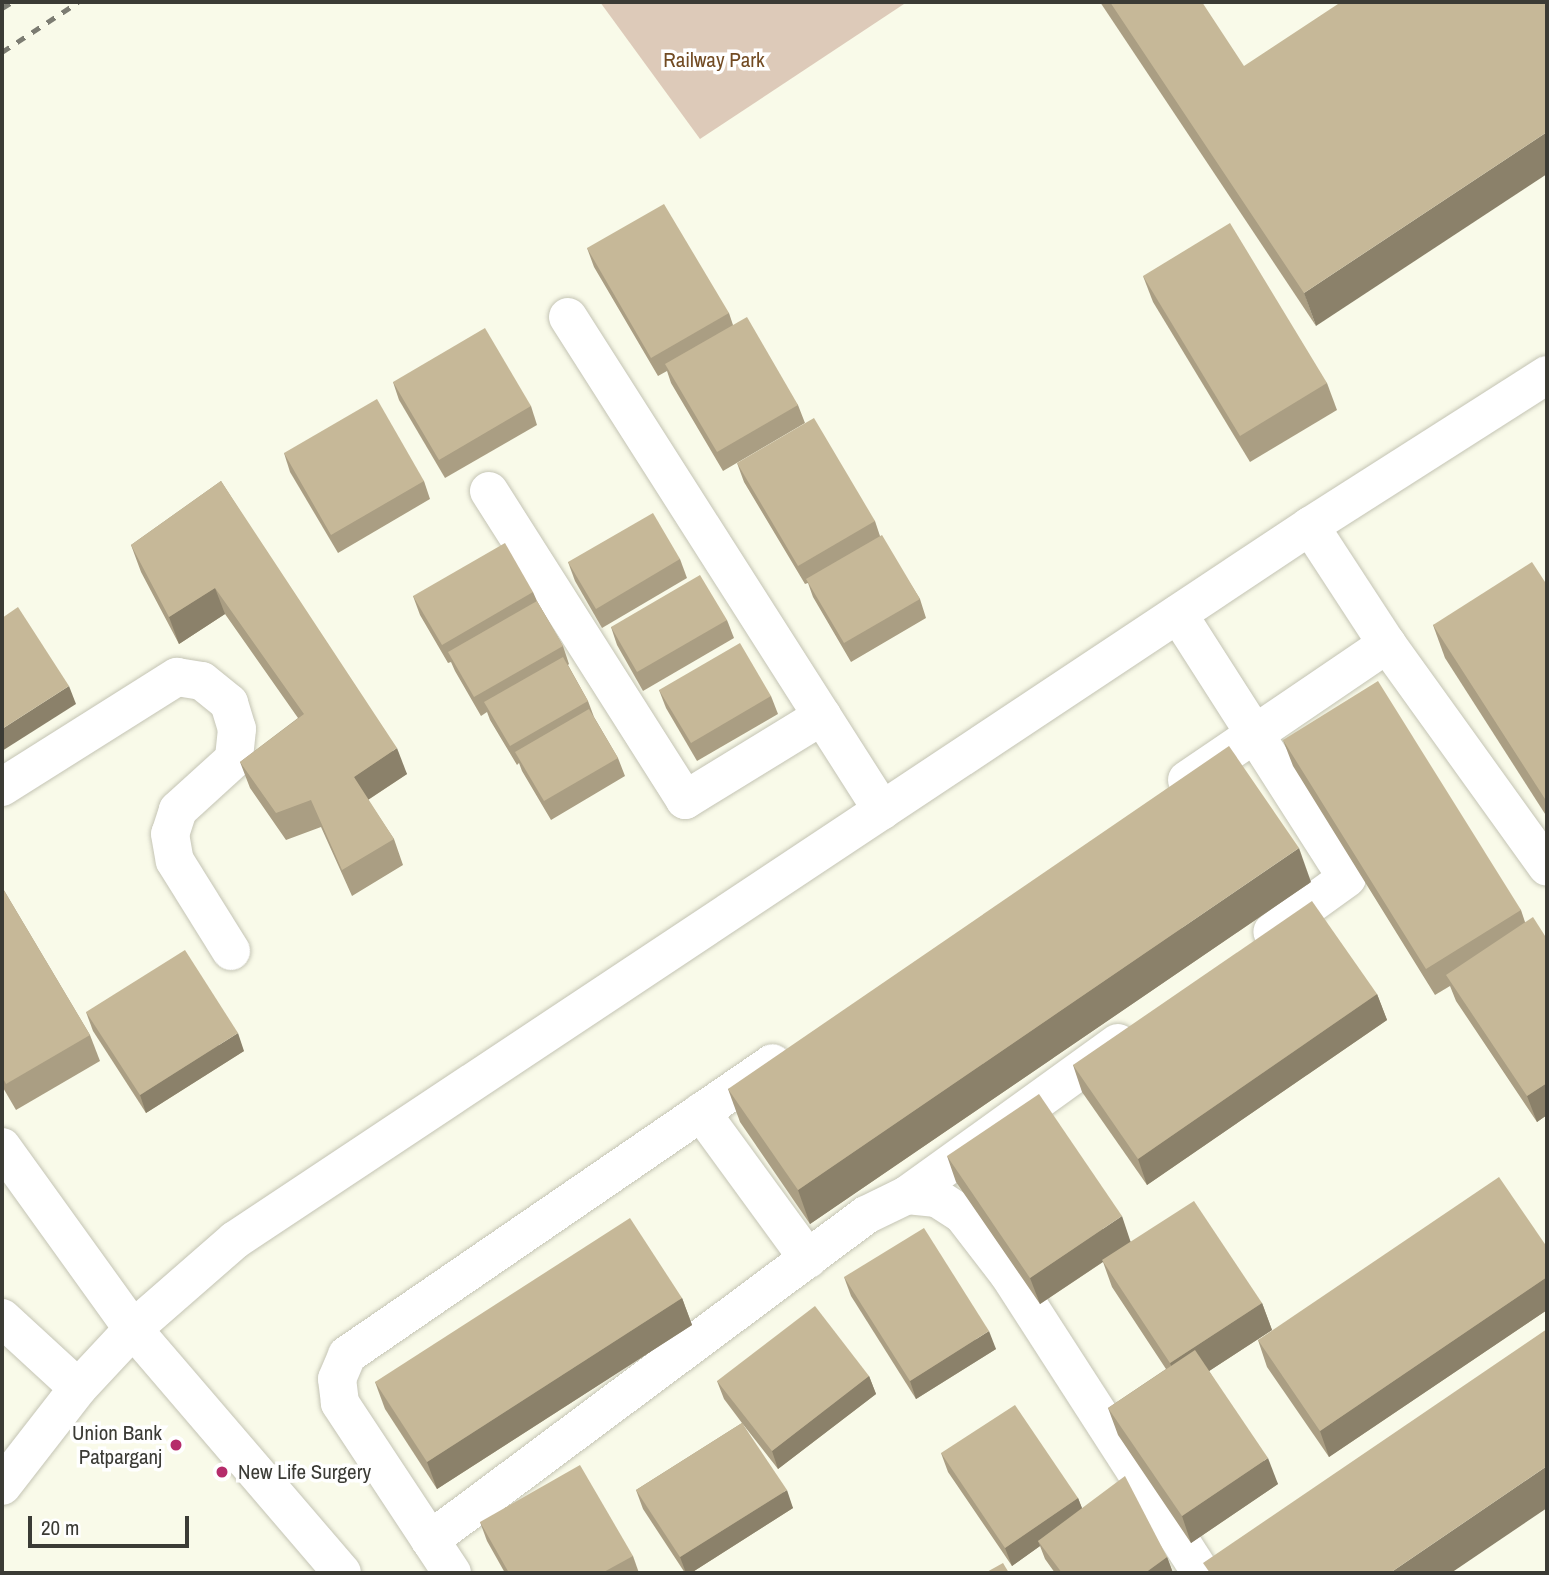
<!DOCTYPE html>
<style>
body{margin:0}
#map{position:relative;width:1549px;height:1575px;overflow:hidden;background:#f9fae9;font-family:"Archivo Narrow",sans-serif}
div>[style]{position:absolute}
.green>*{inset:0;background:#ddcab9}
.roads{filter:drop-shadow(0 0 2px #c4c4b4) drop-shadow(0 0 2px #c4c4b4)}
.minor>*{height:38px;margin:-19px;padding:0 19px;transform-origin:19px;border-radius:19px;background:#fff}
.rail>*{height:5px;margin-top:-2.5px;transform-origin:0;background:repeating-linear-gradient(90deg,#7c7c72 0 9px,transparent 0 18px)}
.wall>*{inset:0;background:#aa9e83}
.shaded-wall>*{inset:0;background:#8b816a}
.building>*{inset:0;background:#c6b898}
.dots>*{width:19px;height:19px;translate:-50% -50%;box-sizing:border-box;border:4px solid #fff;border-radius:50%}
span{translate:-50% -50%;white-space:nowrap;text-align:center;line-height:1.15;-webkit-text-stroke:7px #fff;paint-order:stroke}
.park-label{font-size:21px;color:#724b23}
.poi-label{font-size:21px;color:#3b3b35}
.right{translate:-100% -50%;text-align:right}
.left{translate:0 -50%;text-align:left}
.frame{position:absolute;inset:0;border:4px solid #3b3b35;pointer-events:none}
.scale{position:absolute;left:28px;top:1516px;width:161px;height:32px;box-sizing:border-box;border:4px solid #3b3b35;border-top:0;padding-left:9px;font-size:21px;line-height:24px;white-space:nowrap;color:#3b3b35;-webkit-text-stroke:5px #fff;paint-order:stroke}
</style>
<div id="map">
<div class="green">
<div style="clip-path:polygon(600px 2px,907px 2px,700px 139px)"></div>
</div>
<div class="roads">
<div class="minor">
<div style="left:568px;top:317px;width:585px;rotate:57.51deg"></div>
<div style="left:489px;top:491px;width:366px;rotate:57.6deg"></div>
<div style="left:685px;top:800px;width:161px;rotate:-31.5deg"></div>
<div style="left:1310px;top:526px;width:141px;rotate:56.9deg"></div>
<div style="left:1387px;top:644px;width:274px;rotate:54.3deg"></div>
<div style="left:1178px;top:614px;width:313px;rotate:57.4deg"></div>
<div style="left:1347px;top:878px;width:92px;rotate:144.2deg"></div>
<div style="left:1187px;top:780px;width:242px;rotate:-34.2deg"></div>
<div style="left:2px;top:787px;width:207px;rotate:-32.2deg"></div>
<div style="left:177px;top:677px;width:25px;rotate:9deg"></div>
<div style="left:202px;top:681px;width:35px;rotate:39deg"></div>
<div style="left:229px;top:703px;width:27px;rotate:73deg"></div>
<div style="left:237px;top:729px;width:30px;rotate:96deg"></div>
<div style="left:234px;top:759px;width:76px;rotate:137.7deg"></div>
<div style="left:178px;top:810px;width:25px;rotate:108deg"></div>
<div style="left:170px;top:834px;width:27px;rotate:80deg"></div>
<div style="left:175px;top:861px;width:106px;rotate:58.1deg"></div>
<div style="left:701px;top:1112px;width:182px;rotate:53.9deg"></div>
<div style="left:2px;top:1147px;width:224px;rotate:54.3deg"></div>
<div style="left:133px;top:1329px;width:321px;rotate:49.4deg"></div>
<div style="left:907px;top:1195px;width:260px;rotate:-35.8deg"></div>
<div style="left:2px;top:1318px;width:103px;rotate:42.6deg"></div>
<div style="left:2px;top:1486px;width:124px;rotate:-52.2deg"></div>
<div style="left:78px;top:1388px;width:81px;rotate:-47deg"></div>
<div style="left:133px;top:1329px;width:135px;rotate:-41.1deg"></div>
<div style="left:235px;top:1240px;width:1291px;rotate:-33.59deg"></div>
<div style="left:1310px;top:526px;width:281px;rotate:-32.5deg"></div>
<div style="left:430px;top:1540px;width:544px;rotate:-36.7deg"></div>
<div style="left:866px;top:1215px;width:46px;rotate:-26deg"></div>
<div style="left:907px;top:1195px;width:30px;rotate:6deg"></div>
<div style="left:937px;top:1198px;width:30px;rotate:33deg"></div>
<div style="left:962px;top:1214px;width:77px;rotate:52.4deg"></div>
<div style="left:1009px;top:1275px;width:354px;rotate:57.2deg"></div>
<div style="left:452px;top:1573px;width:204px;rotate:-123.4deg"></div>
<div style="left:340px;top:1403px;width:24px;rotate:-97deg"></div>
<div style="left:337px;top:1379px;width:26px;rotate:-67deg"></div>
<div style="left:347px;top:1355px;width:516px;rotate:-34.43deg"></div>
</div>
</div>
<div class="rail">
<div style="left:2px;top:8px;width:12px;rotate:-31deg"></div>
<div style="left:2px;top:52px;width:91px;rotate:-33.3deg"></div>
</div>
<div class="wall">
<div style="clip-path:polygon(1100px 2px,1202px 2px,1316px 326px)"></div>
<div style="clip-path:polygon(587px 248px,729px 313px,733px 325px,798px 405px,805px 423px,723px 471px,671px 383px,667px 371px,658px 376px,594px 267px)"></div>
<div style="clip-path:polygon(1143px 276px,1327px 383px,1337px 410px,1250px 462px,1153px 302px)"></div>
<div style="clip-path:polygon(393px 382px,531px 406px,537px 425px,445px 478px,399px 400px)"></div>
<div style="clip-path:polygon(284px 453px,424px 481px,430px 499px,338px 553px,290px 472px)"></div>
<div style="clip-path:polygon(737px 463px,875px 521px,880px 536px,920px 599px,926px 618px,851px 662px,813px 597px,808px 583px,805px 584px,744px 482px)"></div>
<div style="clip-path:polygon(221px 481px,407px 774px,368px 800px,394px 839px,403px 865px,352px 896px,321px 827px,286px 840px,250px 788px,240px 762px,298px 718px,225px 614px,179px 644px,141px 572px,131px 545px)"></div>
<div style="clip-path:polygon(680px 559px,687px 578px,602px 628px,575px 581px,568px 562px)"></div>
<div style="clip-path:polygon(1547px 585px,1547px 817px,1445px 658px,1433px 625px)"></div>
<div style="clip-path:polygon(533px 592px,537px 601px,563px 646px,569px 664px,568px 665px,588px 701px,594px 717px,618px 758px,625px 776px,551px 820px,522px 771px,519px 763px,517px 765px,490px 720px,487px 712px,481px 716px,455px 671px,451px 662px,448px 663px,420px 615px,413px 596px)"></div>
<div style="clip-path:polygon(727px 620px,734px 638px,643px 691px,617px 645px,611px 627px)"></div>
<div style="clip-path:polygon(659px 690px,771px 696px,778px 714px,697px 761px,666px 708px)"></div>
<div style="clip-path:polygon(1283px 740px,1521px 910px,1525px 922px,1547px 939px,1547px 1115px,1537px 1122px,1456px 1001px,1450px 986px,1435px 995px,1293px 766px)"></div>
<div style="clip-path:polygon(1311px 882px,810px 1224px,740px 1122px,728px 1089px)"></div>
<div style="clip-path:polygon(2px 887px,90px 1035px,100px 1061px,16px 1110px,2px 1086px)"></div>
<div style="clip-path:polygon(1377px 994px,1387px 1020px,1147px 1185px,1082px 1092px,1073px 1065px)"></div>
<div style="clip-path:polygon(86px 1012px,244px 1051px,146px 1113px,93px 1031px)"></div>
<div style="clip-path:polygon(947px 1156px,1262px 1303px,1272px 1330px,1209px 1371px,1278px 1484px,1191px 1543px,1118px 1435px,1108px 1408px,1166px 1369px,1112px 1287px,1103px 1262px,1040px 1304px,956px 1182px)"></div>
<div style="clip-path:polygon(1547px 1247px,1547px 1310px,1329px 1457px,1267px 1367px,1258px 1340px)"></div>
<div style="clip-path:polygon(844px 1277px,996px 1349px,916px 1399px,851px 1296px)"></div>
<div style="clip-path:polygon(682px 1298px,692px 1325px,437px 1489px,385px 1409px,375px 1382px)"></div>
<div style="clip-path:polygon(869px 1376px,876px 1394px,778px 1469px,742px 1423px,793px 1508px,691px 1573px,685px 1573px,643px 1509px,636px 1490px,742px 1423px,724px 1399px,717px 1381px)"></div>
<div style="clip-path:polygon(941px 1453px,1078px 1498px,1082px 1508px,1167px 1557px,1173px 1573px,1055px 1573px,1045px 1559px,1040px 1546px,1012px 1566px,948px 1472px)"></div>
<div style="clip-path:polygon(480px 1522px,633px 1556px,639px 1573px,505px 1573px,487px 1541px)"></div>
</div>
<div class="shaded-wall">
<div style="clip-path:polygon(1547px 132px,1547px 174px,1316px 326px,1304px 293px)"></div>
<div style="clip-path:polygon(215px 588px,225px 614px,179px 644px,169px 617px)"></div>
<div style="clip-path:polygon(69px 686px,76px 704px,2px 751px,2px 729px)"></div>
<div style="clip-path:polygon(397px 748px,407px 774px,363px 803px,354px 777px)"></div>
<div style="clip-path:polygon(1299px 848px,1311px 882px,810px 1224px,798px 1190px)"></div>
<div style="clip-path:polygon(1377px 994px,1387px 1020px,1147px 1185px,1138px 1159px)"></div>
<div style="clip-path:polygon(238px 1033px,244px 1051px,146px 1113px,140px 1095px)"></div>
<div style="clip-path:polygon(1547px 1083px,1547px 1101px,1546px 1099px,1547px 1103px,1547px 1115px,1537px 1122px,1527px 1096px)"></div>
<div style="clip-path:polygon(1122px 1216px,1131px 1243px,1040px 1304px,1030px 1278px)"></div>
<div style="clip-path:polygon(1547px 1277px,1547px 1310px,1329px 1457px,1320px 1431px)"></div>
<div style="clip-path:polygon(682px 1298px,692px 1325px,437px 1489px,427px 1462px)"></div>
<div style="clip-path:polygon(1262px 1303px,1272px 1330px,1180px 1390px,1170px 1363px)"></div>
<div style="clip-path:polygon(989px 1331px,996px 1349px,916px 1399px,910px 1381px)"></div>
<div style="clip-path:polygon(869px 1376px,876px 1394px,778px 1469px,772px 1451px)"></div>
<div style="clip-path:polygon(1268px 1458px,1278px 1484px,1191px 1543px,1182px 1516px)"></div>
<div style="clip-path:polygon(1547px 1466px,1547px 1508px,1451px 1573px,1390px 1573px)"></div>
<div style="clip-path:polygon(787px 1490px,793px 1508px,691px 1573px,686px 1573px,680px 1557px)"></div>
<div style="clip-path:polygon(1078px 1498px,1085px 1516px,1038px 1541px,1040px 1546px,1012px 1566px,1005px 1548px)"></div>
<div style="clip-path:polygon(1167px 1557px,1173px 1573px,1145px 1573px)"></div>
</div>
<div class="building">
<div style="clip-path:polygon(1110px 2px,1202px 2px,1244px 66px,1341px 2px,1547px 2px,1547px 132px,1304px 293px)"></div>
<div style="clip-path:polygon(664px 204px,729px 313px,651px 358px,587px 248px)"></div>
<div style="clip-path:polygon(1230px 223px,1327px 383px,1240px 436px,1143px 276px)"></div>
<div style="clip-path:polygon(747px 317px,798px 405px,717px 452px,665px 364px)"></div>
<div style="clip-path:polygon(485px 328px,531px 406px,439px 460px,393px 382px)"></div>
<div style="clip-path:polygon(377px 399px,424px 481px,331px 535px,284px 453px)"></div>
<div style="clip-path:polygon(814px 418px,875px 521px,798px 566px,737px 463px)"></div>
<div style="clip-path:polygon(221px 481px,397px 748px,354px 777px,394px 839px,342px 870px,311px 800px,276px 813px,240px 762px,304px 714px,215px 588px,169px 617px,131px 545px)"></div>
<div style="clip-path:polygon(653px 513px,680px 559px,596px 609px,568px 562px)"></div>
<div style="clip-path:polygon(882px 535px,920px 599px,844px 643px,806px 579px)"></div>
<div style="clip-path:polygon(505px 543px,533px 592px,442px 645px,413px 596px)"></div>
<div style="clip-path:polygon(1532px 562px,1547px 585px,1547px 802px,1433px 625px)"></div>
<div style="clip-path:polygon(700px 575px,727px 620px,637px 672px,611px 627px)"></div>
<div style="clip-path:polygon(537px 601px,563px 646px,474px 697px,448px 652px)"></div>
<div style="clip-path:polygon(18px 607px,69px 686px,2px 729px,2px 618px)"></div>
<div style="clip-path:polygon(740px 643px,771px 696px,691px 743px,659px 690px)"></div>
<div style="clip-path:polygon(563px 657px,588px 701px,510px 746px,484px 702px)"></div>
<div style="clip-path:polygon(1378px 681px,1521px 910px,1426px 969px,1283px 740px)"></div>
<div style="clip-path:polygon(589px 709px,618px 758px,544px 801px,515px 752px)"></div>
<div style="clip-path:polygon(1229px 746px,1299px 848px,798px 1190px,728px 1089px)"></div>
<div style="clip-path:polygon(2px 887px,90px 1035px,6px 1084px,2px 1076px)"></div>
<div style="clip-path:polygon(1312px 901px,1377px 994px,1138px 1159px,1073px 1065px)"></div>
<div style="clip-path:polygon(1533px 917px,1547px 939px,1547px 1083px,1527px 1096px,1446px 975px)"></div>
<div style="clip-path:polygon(185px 950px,238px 1033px,140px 1095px,86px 1012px)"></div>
<div style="clip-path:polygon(1039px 1094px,1122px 1216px,1030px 1278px,947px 1156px)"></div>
<div style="clip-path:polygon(1499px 1177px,1547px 1247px,1547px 1277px,1320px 1431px,1258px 1340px)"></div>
<div style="clip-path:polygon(1194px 1201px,1262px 1303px,1170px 1363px,1102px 1260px)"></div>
<div style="clip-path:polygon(630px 1218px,682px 1298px,427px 1462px,375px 1382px)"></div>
<div style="clip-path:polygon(924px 1228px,989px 1331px,910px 1381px,844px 1277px)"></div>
<div style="clip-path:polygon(815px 1306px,869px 1376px,772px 1451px,717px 1381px)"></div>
<div style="clip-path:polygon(1547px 1329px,1547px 1466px,1390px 1573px,1210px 1573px,1203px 1563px)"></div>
<div style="clip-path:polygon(1195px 1350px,1268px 1458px,1182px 1516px,1108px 1408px)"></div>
<div style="clip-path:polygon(1015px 1405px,1078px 1498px,1005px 1548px,941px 1453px)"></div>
<div style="clip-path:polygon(742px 1423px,787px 1490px,680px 1557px,636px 1490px)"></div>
<div style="clip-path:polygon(580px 1465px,633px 1556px,602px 1573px,509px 1573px,480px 1522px)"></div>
<div style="clip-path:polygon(1125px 1476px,1167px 1557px,1145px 1573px,1062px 1573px,1038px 1541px)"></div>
<div style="clip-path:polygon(1003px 1563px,1009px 1573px,985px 1573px)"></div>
</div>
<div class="dots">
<div style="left:176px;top:1445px;background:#b52c6a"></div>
<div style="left:222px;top:1472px;background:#b52c6a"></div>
</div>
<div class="park-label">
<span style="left:714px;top:60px">Railway Park</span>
</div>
<div class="poi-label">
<span class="right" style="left:162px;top:1445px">Union Bank<br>Patparganj</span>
<span class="left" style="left:238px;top:1472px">New Life Surgery</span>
</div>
<div class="frame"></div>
<div class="scale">20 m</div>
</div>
